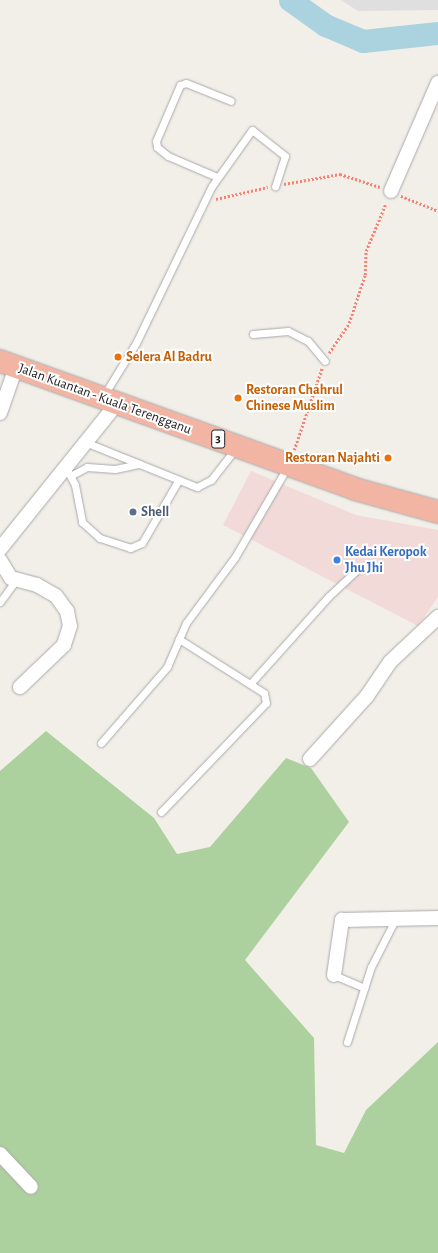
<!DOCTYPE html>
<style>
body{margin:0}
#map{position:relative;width:438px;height:1253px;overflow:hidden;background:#f2efe9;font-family:"Alegreya Sans",sans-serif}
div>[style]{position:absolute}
.residential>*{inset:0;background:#e0dfdf}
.commercial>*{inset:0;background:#f2dad9}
.forest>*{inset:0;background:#add19e}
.river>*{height:23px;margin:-11.5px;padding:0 11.5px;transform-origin:11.5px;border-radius:11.5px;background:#aad3df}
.path>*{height:2.5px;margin-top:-1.25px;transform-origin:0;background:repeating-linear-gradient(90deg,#fa8072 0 2px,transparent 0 4px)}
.roads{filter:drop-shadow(0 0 1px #a9a9a9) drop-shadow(0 0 1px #a9a9a9)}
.service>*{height:7px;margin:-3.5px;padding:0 3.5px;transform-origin:3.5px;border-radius:3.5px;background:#fff}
.minor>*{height:14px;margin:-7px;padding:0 7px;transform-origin:7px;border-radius:7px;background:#fff}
.trunk>*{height:22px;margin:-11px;padding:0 11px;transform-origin:11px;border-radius:11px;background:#f2b4a3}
.dots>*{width:11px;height:11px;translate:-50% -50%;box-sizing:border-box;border:2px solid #fff;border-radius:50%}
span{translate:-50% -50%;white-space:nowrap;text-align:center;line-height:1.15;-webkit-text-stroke:4px #fff;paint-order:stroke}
.shield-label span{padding:1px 3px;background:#fff;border:1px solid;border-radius:3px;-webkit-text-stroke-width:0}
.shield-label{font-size:13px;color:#222;font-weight:700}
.food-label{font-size:14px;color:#c56008;font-weight:700}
.left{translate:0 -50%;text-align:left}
.right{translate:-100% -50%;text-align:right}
.street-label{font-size:14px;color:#222}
.service-label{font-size:14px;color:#4e5e75;font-weight:700}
.shop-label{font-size:14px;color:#366cbe;font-weight:700}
</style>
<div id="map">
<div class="residential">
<div style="clip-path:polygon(341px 0,438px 0,438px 10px,358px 11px)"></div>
</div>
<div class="commercial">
<div style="clip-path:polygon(251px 471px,356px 515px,438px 530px,438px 597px,418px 626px,223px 525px)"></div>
</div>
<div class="forest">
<div style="clip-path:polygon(46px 731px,154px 818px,177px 854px,210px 847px,286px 758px,311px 768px,349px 822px,245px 960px,314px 1038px,316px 1145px,344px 1153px,366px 1110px,438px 1042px,438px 1253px,0 1253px,0 771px)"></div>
</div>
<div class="river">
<div style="left:290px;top:0;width:43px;rotate:35.5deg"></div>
<div style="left:325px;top:25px;width:41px;rotate:22.8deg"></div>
<div style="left:363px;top:41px;width:75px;rotate:-6.1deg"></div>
</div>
<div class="path">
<div style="left:284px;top:184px;width:57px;rotate:-10.1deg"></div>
<div style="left:340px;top:174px;width:42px;rotate:18deg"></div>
<div style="left:401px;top:196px;width:40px;rotate:22deg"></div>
<div style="left:216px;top:199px;width:53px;rotate:-13deg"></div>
<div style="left:329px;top:353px;width:36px;rotate:-56deg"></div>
<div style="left:349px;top:323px;width:51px;rotate:-71.6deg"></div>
<div style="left:365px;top:275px;width:24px;rotate:-88deg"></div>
<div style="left:366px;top:251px;width:52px;rotate:-67.4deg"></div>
<div style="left:294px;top:450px;width:87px;rotate:-71.1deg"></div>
</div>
<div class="roads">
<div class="service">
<div style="left:217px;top:177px;width:53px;rotate:-156.8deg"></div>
<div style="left:168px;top:156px;width:14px;rotate:-141deg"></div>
<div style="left:157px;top:147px;width:6px;rotate:-99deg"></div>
<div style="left:156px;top:141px;width:61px;rotate:-66.8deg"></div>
<div style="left:180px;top:85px;width:6px;rotate:-18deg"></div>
<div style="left:186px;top:83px;width:48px;rotate:21.8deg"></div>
<div style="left:253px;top:334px;width:35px;rotate:-5deg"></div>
<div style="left:288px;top:331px;width:22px;rotate:27deg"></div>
<div style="left:308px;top:341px;width:26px;rotate:50deg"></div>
<div style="left:104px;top:395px;width:61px;rotate:-58.4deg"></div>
<div style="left:136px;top:343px;width:174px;rotate:-64.2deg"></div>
<div style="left:212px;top:186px;width:69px;rotate:-54.5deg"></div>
<div style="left:252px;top:130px;width:42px;rotate:38.2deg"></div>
<div style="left:285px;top:156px;width:32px;rotate:108deg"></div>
<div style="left:85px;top:442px;width:121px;rotate:21.9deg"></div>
<div style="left:197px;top:487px;width:16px;rotate:-27deg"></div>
<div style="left:211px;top:480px;width:41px;rotate:-52deg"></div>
<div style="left:65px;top:466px;width:21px;rotate:62deg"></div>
<div style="left:75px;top:485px;width:38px;rotate:79deg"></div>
<div style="left:82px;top:522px;width:24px;rotate:42deg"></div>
<div style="left:100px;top:538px;width:32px;rotate:18deg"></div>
<div style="left:130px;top:548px;width:13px;rotate:-23deg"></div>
<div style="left:142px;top:543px;width:72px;rotate:-59.9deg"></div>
<div style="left:72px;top:475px;width:17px;rotate:-28deg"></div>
<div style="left:87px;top:467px;width:28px;rotate:4deg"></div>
<div style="left:115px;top:469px;width:25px;rotate:-12deg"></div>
<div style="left:0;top:602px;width:27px;rotate:-54deg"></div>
<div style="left:250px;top:684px;width:118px;rotate:-48.1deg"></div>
<div style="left:329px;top:596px;width:41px;rotate:-43deg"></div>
<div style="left:101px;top:743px;width:101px;rotate:-49deg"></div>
<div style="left:167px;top:667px;width:48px;rotate:-66.6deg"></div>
<div style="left:186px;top:623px;width:82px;rotate:-53.4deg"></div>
<div style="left:235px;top:557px;width:105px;rotate:-59.8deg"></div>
<div style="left:161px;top:812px;width:151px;rotate:-46.1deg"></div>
<div style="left:266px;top:703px;width:10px;rotate:-101deg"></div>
<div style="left:264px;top:693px;width:101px;rotate:-147.6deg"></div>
<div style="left:334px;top:975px;width:33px;rotate:23deg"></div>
<div style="left:347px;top:1042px;width:79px;rotate:-72.3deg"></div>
<div style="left:371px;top:967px;width:55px;rotate:-63deg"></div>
</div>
<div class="minor">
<div style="left:391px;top:191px;width:118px;rotate:-66.5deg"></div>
<div style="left:0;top:413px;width:49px;rotate:-70.8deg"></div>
<div style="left:0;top:549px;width:189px;rotate:-51.2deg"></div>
<div style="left:0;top:560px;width:21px;rotate:59deg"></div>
<div style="left:11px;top:578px;width:27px;rotate:15deg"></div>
<div style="left:37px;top:585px;width:22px;rotate:30deg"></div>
<div style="left:56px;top:596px;width:19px;rotate:54deg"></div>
<div style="left:67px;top:611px;width:15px;rotate:79deg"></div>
<div style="left:70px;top:626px;width:20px;rotate:108deg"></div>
<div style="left:64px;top:645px;width:61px;rotate:136.3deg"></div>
<div style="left:310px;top:759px;width:85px;rotate:-47.9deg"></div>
<div style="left:367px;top:696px;width:41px;rotate:-55.9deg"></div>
<div style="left:390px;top:662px;width:66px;rotate:-43.2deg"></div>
<div style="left:334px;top:975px;width:56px;rotate:-81.7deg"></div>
<div style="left:342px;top:920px;width:96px;rotate:-1.2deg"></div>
<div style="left:0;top:1154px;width:45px;rotate:46.8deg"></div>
</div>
<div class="trunk">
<div style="left:0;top:361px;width:377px;rotate:19.8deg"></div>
<div style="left:355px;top:489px;width:86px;rotate:15.5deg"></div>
</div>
</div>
<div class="dots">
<div style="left:118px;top:357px;background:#e8710a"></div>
<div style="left:238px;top:398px;background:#e8710a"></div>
<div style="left:388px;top:458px;background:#e8710a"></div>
<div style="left:133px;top:512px;background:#5c6f8a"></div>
<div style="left:337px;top:560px;background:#3f7fe0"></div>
</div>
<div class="shield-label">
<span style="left:218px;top:439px">3</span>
</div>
<div class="food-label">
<span class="left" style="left:126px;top:357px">Selera Al Badru</span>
<span class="left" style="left:246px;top:398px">Restoran Chahrul<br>Chinese Muslim</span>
<span class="right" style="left:380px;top:458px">Restoran Najahti</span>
</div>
<div class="street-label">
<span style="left:105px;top:399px;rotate:20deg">Jalan Kuantan - Kuala Terengganu</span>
</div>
<div class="service-label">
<span class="left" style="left:141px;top:512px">Shell</span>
</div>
<div class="shop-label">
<span class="left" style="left:345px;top:560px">Kedai Keropok<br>Jhu Jhi</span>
</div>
</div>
